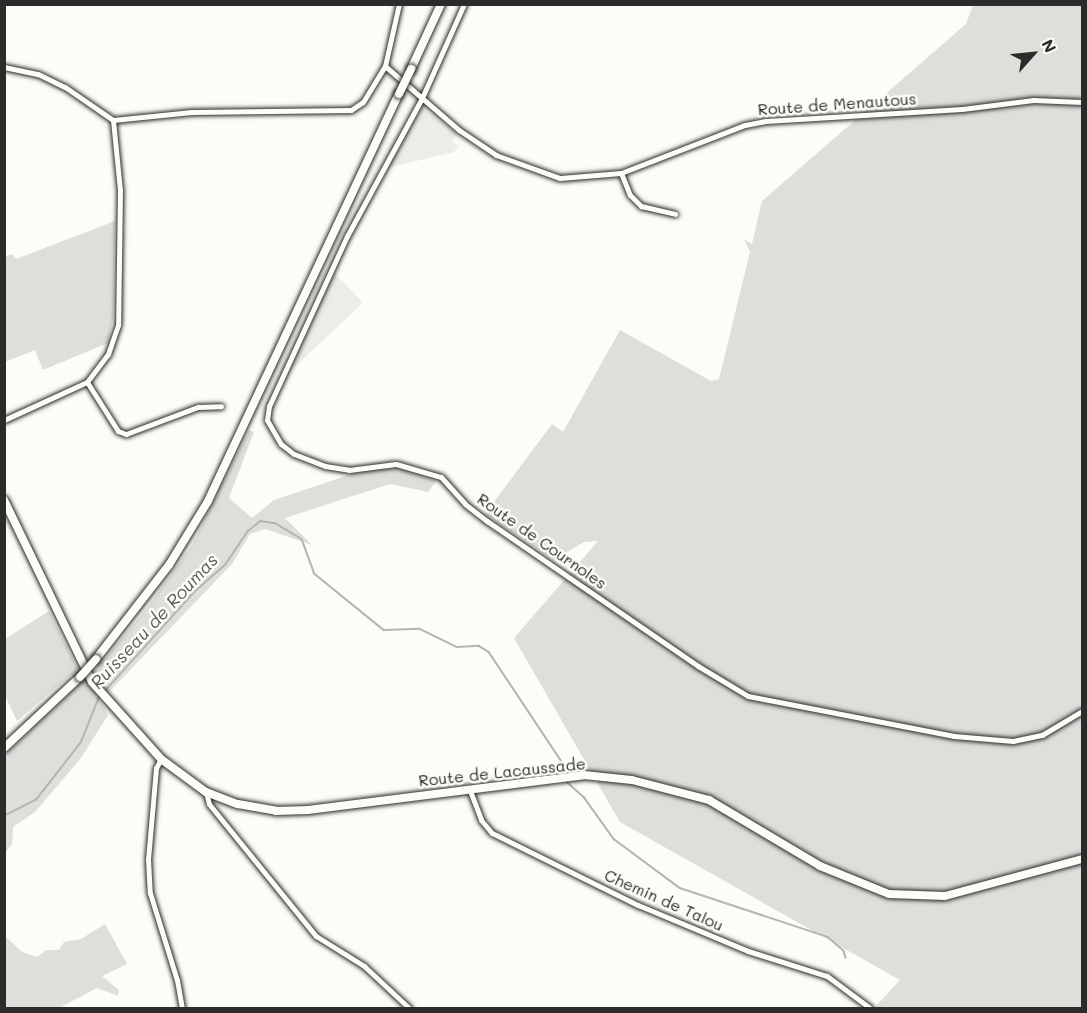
<!DOCTYPE html>
<style>
body{margin:0}
#map{position:relative;width:1087px;height:1013px;overflow:hidden;background:#fdfcf7;font-family:Mali,sans-serif}
div>[style]{position:absolute}
.built>*{inset:0;background:#edece8}
.green>*{inset:0;background:#dfdeda}
.stream>*{height:1.5px;margin:-0.75px;padding:0 0.75px;transform-origin:0.75px;border-radius:0.75px;background:#b5b4b1}
.roads{filter:drop-shadow(0 0 2px #2b2b2b) drop-shadow(0 0 2px #2b2b2b)}
.street>*{height:5px;margin:-2.5px;padding:0 2.5px;transform-origin:2.5px;border-radius:2.5px;background:#fdfcf7}
.secondary>*{height:8px;margin:-4px;padding:0 4px;transform-origin:4px;border-radius:4px;background:#fdfcf7}
.primary>*{height:8px;margin:-4px;padding:0 4px;transform-origin:4px;border-radius:4px;background:#fdfcf7}
.bridges{filter:drop-shadow(0 0 2px #2b2b2b) drop-shadow(0 0 2px #2b2b2b)}
.primary-bridge>*{height:8px;margin:-4px;padding:0 4px;transform-origin:4px;border-radius:4px;background:#fdfcf7}
span{translate:-50% -50%;white-space:nowrap;text-align:center;line-height:1.15;-webkit-text-stroke:5px #fdfcf7;paint-order:stroke}
.street-label{font-size:16px;color:#2b2b2b}
.water-label{font-size:18px;color:#5b5b5a;font-style:italic}
.frame{position:absolute;inset:0;border:6px solid #2b2b2b;pointer-events:none}
.north{position:absolute;left:1003px;top:24px;width:60px;height:60px;-webkit-text-stroke:4px #fdfcf7;paint-order:stroke;rotate:63deg;font-size:16px;font-weight:700;line-height:24px;text-align:center;color:#2b2b2b}
.north::after{content:'';display:block;margin:auto;width:21px;height:27px;background:#2b2b2b;clip-path:polygon(50% 0,100% 100%,50% 72%,0 100%)}
</style>
<div id="map">
<div class="built">
<div style="clip-path:polygon(422px 108px,457px 134px,452px 142px,459px 146px,454px 152px,387px 168px)"></div>
<div style="clip-path:polygon(334px 273px,363px 303px,288px 373px,334px 274px)"></div>
</div>
<div class="green">
<div style="clip-path:polygon(973px 5px,1082px 5px,1082px 1008px,874px 1008px,900px 980px,620px 822px,514px 638px,598px 541px,584px 542px,554px 560px,485px 514px,552px 424px,563px 432px,620px 330px,711px 381px,719px 379px,750px 252px,744px 239px,752px 244px,762px 201px,966px 24px)"></div>
<div style="clip-path:polygon(115px 221px,113px 319px,108px 343px,43px 370px,35px 350px,5px 362px,5px 257px,12px 254px,16px 259px)"></div>
<div style="clip-path:polygon(249px 430px,254px 432px,229px 498px,252px 518px,274px 500px,361px 471px,398px 467px,436px 481px,428px 492px,390px 484px,285px 518px,312px 545px,265px 529px,250px 534px,232px 564px,108px 693px,94px 672px,147px 608px,192px 545px)"></div>
<div style="clip-path:polygon(49px 611px,78px 669px,17px 721px,5px 696px,5px 639px)"></div>
<div style="clip-path:polygon(87px 677px,108px 715px,81px 758px,35px 812px,13px 827px,12px 844px,5px 853px,5px 755px)"></div>
<div style="clip-path:polygon(105px 924px,127px 964px,102px 976px,119px 990px,118px 996px,97px 988px,59px 1008px,5px 1008px,5px 936px,22px 952px,37px 957px,46px 950px,59px 950px,64px 942px,81px 939px)"></div>
</div>
<div class="stream">
<div style="left:105px;top:691px;width:133px;rotate:-48deg"></div>
<div style="left:194px;top:592px;width:41px;rotate:-41.1deg"></div>
<div style="left:225px;top:565px;width:40px;rotate:-56deg"></div>
<div style="left:247px;top:532px;width:17px;rotate:-40deg"></div>
<div style="left:260px;top:521px;width:15px;rotate:8deg"></div>
<div style="left:275px;top:523px;width:31px;rotate:31deg"></div>
<div style="left:302px;top:539px;width:37px;rotate:70deg"></div>
<div style="left:315px;top:574px;width:89px;rotate:39.1deg"></div>
<div style="left:384px;top:630px;width:36px;rotate:-2deg"></div>
<div style="left:420px;top:629px;width:41px;rotate:25.9deg"></div>
<div style="left:457px;top:647px;width:22px;rotate:-3deg"></div>
<div style="left:479px;top:646px;width:12px;rotate:31deg"></div>
<div style="left:489px;top:652px;width:143px;rotate:56.4deg"></div>
<div style="left:568px;top:771px;width:7px;rotate:180deg"></div>
<div style="left:561px;top:771px;width:3px;rotate:72deg"></div>
<div style="left:566px;top:781px;width:24px;rotate:42deg"></div>
<div style="left:584px;top:797px;width:52px;rotate:54.5deg"></div>
<div style="left:614px;top:839px;width:82px;rotate:36.6deg"></div>
<div style="left:680px;top:888px;width:156px;rotate:18.3deg"></div>
<div style="left:828px;top:937px;width:21px;rotate:41deg"></div>
<div style="left:844px;top:951px;width:7px;rotate:74deg"></div>
<div style="left:4px;top:816px;width:36px;rotate:-27deg"></div>
<div style="left:36px;top:800px;width:73px;rotate:-52.2deg"></div>
<div style="left:81px;top:742px;width:48px;rotate:-68.2deg"></div>
</div>
<div class="roads">
<div class="street">
<div style="left:464px;top:4px;width:103px;rotate:114.1deg"></div>
<div style="left:422px;top:98px;width:157px;rotate:118.5deg"></div>
<div style="left:347px;top:236px;width:187px;rotate:114.6deg"></div>
<div style="left:269px;top:406px;width:14px;rotate:98deg"></div>
<div style="left:267px;top:420px;width:28px;rotate:60deg"></div>
<div style="left:281px;top:444px;width:16px;rotate:38deg"></div>
<div style="left:294px;top:454px;width:33px;rotate:21deg"></div>
<div style="left:325px;top:466px;width:24px;rotate:9deg"></div>
<div style="left:349px;top:470px;width:47px;rotate:-7.3deg"></div>
<div style="left:396px;top:464px;width:47px;rotate:16.1deg"></div>
<div style="left:441px;top:477px;width:36px;rotate:48deg"></div>
<div style="left:465px;top:504px;width:28px;rotate:38deg"></div>
<div style="left:487px;top:521px;width:256px;rotate:34.5deg"></div>
<div style="left:698px;top:666px;width:58px;rotate:31deg"></div>
<div style="left:748px;top:696px;width:210px;rotate:11deg"></div>
<div style="left:954px;top:736px;width:59px;rotate:4.8deg"></div>
<div style="left:1013px;top:741px;width:30px;rotate:-12deg"></div>
<div style="left:1042px;top:735px;width:47px;rotate:-31deg"></div>
<div style="left:385px;top:66px;width:98px;rotate:40.9deg"></div>
<div style="left:459px;top:130px;width:45px;rotate:34deg"></div>
<div style="left:496px;top:155px;width:68px;rotate:19.8deg"></div>
<div style="left:560px;top:178px;width:61px;rotate:-4.7deg"></div>
<div style="left:621px;top:173px;width:133px;rotate:-21.2deg"></div>
<div style="left:745px;top:125px;width:21px;rotate:-11deg"></div>
<div style="left:766px;top:121px;width:196px;rotate:-3.5deg"></div>
<div style="left:962px;top:109px;width:72px;rotate:-7.2deg"></div>
<div style="left:1033px;top:100px;width:49px;rotate:2.3deg"></div>
<div style="left:4px;top:67px;width:35px;rotate:12deg"></div>
<div style="left:38px;top:74px;width:30px;rotate:26deg"></div>
<div style="left:65px;top:87px;width:58px;rotate:34.5deg"></div>
<div style="left:113px;top:120px;width:70px;rotate:84.3deg"></div>
<div style="left:120px;top:190px;width:135px;rotate:90.8deg"></div>
<div style="left:118px;top:325px;width:31px;rotate:109deg"></div>
<div style="left:108px;top:354px;width:35px;rotate:127deg"></div>
<div style="left:87px;top:382px;width:91px;rotate:155.4deg"></div>
<div style="left:113px;top:120px;width:79px;rotate:-5.8deg"></div>
<div style="left:192px;top:112px;width:159px;rotate:-0.7deg"></div>
<div style="left:351px;top:110px;width:14px;rotate:-34deg"></div>
<div style="left:363px;top:102px;width:42px;rotate:-58.6deg"></div>
<div style="left:385px;top:66px;width:64px;rotate:-77.3deg"></div>
<div style="left:621px;top:173px;width:24px;rotate:68deg"></div>
<div style="left:630px;top:195px;width:16px;rotate:45deg"></div>
<div style="left:641px;top:206px;width:35px;rotate:13deg"></div>
<div style="left:87px;top:382px;width:58px;rotate:57.7deg"></div>
<div style="left:118px;top:431px;width:9px;rotate:21deg"></div>
<div style="left:126px;top:434px;width:77px;rotate:-20.6deg"></div>
<div style="left:198px;top:407px;width:23px;rotate:-2deg"></div>
<div style="left:161px;top:759px;width:10px;rotate:119deg"></div>
<div style="left:156px;top:768px;width:91px;rotate:95deg"></div>
<div style="left:148px;top:859px;width:34px;rotate:87deg"></div>
<div style="left:150px;top:893px;width:91px;rotate:72.8deg"></div>
<div style="left:177px;top:980px;width:28px;rotate:80deg"></div>
<div style="left:469px;top:788px;width:34px;rotate:69deg"></div>
<div style="left:481px;top:820px;width:17px;rotate:50deg"></div>
<div style="left:492px;top:833px;width:163px;rotate:26.3deg"></div>
<div style="left:638px;top:905px;width:119px;rotate:22.7deg"></div>
<div style="left:748px;top:951px;width:83px;rotate:17.6deg"></div>
<div style="left:827px;top:976px;width:54px;rotate:36.7deg"></div>
<div style="left:206px;top:792px;width:12px;rotate:76deg"></div>
<div style="left:209px;top:804px;width:170px;rotate:51deg"></div>
<div style="left:316px;top:936px;width:57px;rotate:32deg"></div>
<div style="left:364px;top:966px;width:62px;rotate:43deg"></div>
</div>
<div class="secondary">
<div style="left:4px;top:500px;width:202px;rotate:64.2deg"></div>
<div style="left:92px;top:682px;width:103px;rotate:48.1deg"></div>
<div style="left:161px;top:759px;width:56px;rotate:36.3deg"></div>
<div style="left:206px;top:792px;width:34px;rotate:21deg"></div>
<div style="left:238px;top:804px;width:39px;rotate:10deg"></div>
<div style="left:276px;top:811px;width:32px;rotate:-2deg"></div>
<div style="left:308px;top:810px;width:278px;rotate:-7.2deg"></div>
<div style="left:584px;top:775px;width:48px;rotate:5.9deg"></div>
<div style="left:632px;top:780px;width:80px;rotate:14.6deg"></div>
<div style="left:709px;top:800px;width:129px;rotate:30.7deg"></div>
<div style="left:820px;top:866px;width:74px;rotate:22.1deg"></div>
<div style="left:889px;top:894px;width:56px;rotate:2deg"></div>
<div style="left:945px;top:896px;width:142px;rotate:-15.1deg"></div>
</div>
<div class="primary">
<div style="left:411px;top:69px;width:72px;rotate:-65.2deg"></div>
<div style="left:96px;top:659px;width:119px;rotate:-52.2deg"></div>
<div style="left:169px;top:565px;width:75px;rotate:-58.6deg"></div>
<div style="left:208px;top:501px;width:450px;rotate:-64.9deg"></div>
<div style="left:4px;top:748px;width:104px;rotate:-43.1deg"></div>
</div>
</div>
<div class="bridges">
<div class="primary-bridge">
<div style="left:399px;top:94px;width:28px;rotate:-64deg"></div>
<div style="left:80px;top:677px;width:24px;rotate:-48deg"></div>
</div>
</div>
<div class="street-label">
<span style="left:837px;top:104px;rotate:-4deg">Route de Menautous</span>
<span style="left:542px;top:541px;rotate:35deg">Route de Cournoles</span>
<span style="left:502px;top:772px;rotate:-6deg">Route de Lacaussade</span>
<span style="left:664px;top:900px;rotate:24deg">Chemin de Talou</span>
</div>
<div class="water-label">
<span style="left:154px;top:621px;rotate:-47deg">Ruisseau de Roumas</span>
</div>
<div class="frame"></div>
<div class="north">N</div>
</div>
